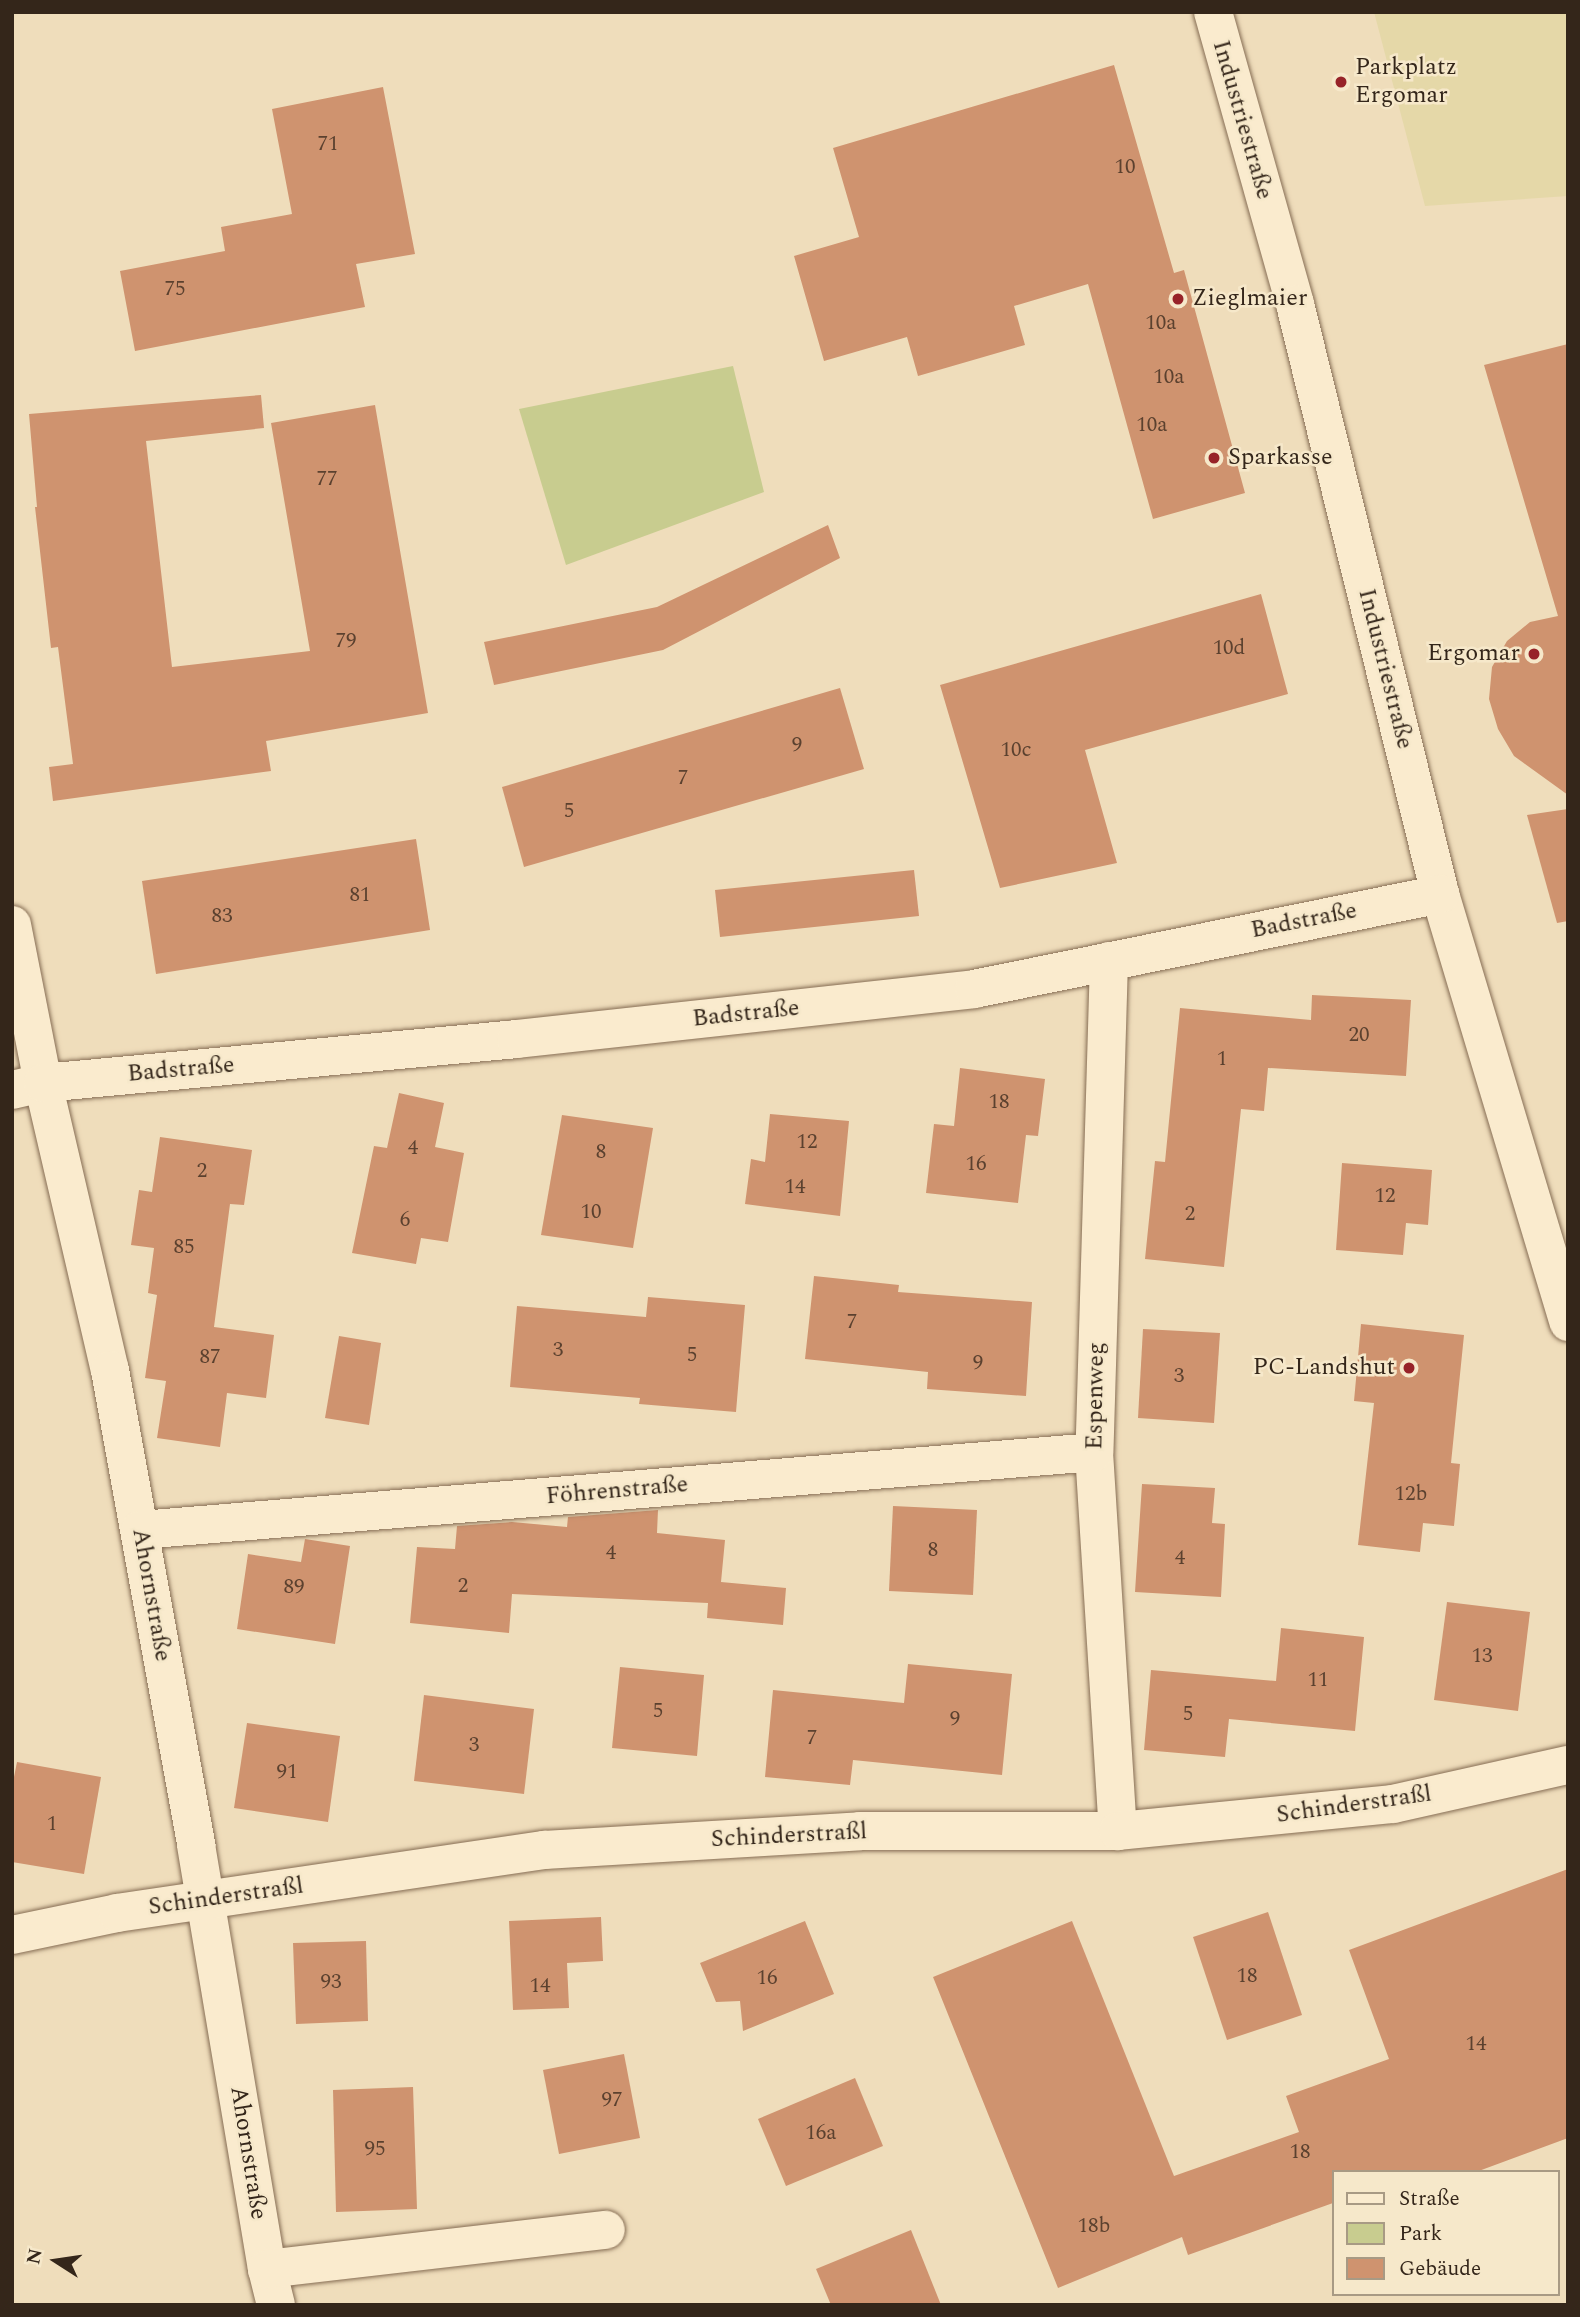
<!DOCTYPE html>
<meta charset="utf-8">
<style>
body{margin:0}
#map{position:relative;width:1580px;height:2317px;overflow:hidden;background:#efddbb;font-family:Spectral,serif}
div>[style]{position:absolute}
.farmland>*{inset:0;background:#e5d8a8}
.green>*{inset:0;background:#c8cc8f}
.building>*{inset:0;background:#cf936f}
.roads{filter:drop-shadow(0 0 2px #866d54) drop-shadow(0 0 2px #866d54)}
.minor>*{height:38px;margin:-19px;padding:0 19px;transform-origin:19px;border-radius:19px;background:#faebce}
.dots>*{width:19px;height:19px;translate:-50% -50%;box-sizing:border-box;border:4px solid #f6e8ca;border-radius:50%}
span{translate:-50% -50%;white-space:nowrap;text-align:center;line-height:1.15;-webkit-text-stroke:5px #f6e8ca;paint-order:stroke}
.number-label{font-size:21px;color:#5b412f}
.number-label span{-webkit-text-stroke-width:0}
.poi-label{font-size:24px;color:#34261a}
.left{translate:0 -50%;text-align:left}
.right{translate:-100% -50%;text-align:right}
.street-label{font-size:24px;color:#34261a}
.frame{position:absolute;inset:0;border:14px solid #34261a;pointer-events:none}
.legend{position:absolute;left:1332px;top:2170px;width:228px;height:126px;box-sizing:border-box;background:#f6e8ca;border:2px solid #a89a84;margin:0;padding:9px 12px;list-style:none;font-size:21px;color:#34261a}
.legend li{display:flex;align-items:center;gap:14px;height:35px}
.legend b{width:35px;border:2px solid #a89a84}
.north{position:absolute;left:21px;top:2226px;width:70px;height:70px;-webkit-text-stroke:5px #f6e8ca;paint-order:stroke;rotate:282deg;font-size:19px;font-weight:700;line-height:28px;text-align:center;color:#34261a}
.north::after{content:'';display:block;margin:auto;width:24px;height:32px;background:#34261a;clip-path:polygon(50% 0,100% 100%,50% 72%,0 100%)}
</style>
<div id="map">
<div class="farmland">
<div style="clip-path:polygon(1374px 12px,1568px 12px,1568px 196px,1425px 206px)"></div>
</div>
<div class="green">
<div style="clip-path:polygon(733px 366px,764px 492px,566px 565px,519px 409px)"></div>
</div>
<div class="building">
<div style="clip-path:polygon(1114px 65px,1174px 273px,1184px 270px,1245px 493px,1153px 519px,1088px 284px,1014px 306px,1025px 345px,918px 376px,907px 337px,824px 361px,794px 256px,859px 237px,833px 148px)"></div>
<div style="clip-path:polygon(383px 87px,415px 254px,356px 264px,365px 307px,135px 351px,120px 271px,225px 251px,221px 227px,292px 214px,272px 109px)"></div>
<div style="clip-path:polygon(1568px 344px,1568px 795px,1514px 756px,1498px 729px,1489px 699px,1492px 667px,1507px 641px,1530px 622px,1558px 616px,1484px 365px)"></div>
<div style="clip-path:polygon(261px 395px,264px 428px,146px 441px,172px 667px,310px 651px,271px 423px,375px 405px,428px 713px,266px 741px,271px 771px,53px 801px,49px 767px,73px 764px,58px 647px,51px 648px,35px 507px,37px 507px,29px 414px)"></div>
<div style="clip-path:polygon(828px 525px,840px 558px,663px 650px,494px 685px,484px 642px,657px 607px)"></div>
<div style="clip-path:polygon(1261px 594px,1288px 694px,1085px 750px,1117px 863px,1000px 888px,940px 685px)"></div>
<div style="clip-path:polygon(840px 688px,864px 769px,524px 867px,502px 787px)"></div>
<div style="clip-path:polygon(1568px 809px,1568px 921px,1557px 923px,1527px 815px)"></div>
<div style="clip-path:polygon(416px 839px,430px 930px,156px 974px,142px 881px)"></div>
<div style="clip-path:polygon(914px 870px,919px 916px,720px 937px,715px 890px)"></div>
<div style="clip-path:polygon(1312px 995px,1411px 1000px,1406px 1076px,1268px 1068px,1264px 1111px,1241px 1109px,1224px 1267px,1145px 1259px,1155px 1161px,1165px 1162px,1180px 1008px,1311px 1020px)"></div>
<div style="clip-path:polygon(960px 1068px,1045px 1079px,1038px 1136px,1026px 1135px,1018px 1203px,926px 1193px,934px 1124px,954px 1126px)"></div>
<div style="clip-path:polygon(399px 1093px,444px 1103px,435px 1147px,464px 1153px,448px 1242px,421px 1238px,416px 1264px,352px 1253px,374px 1146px,387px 1148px)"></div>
<div style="clip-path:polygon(770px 1114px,849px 1121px,840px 1216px,745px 1204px,751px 1159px,765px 1162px)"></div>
<div style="clip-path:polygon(562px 1115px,653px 1128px,633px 1248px,541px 1235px)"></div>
<div style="clip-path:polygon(160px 1137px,252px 1150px,244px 1205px,230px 1204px,214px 1327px,274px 1335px,266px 1398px,227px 1393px,220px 1447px,157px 1438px,166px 1381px,145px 1378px,157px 1295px,148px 1293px,154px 1248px,131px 1245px,139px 1190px,152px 1192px)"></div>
<div style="clip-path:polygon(1342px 1163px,1432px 1170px,1428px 1225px,1406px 1223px,1403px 1255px,1336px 1250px)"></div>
<div style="clip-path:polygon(814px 1276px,899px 1285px,898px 1292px,1032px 1302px,1026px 1396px,927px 1389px,928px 1372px,805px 1359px)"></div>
<div style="clip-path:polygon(648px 1297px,745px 1305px,736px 1412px,639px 1404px,640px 1398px,510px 1387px,517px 1306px,646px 1317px)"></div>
<div style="clip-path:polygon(1361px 1324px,1464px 1335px,1451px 1463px,1460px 1464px,1454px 1526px,1423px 1523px,1420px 1552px,1358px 1545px,1374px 1403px,1354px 1401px)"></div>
<div style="clip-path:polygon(1143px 1329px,1220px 1333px,1214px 1423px,1138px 1418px)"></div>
<div style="clip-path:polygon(339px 1336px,381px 1343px,369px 1425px,325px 1418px)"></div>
<div style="clip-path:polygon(1142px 1484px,1215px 1488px,1212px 1523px,1225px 1524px,1221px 1597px,1135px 1592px)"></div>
<div style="clip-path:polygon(893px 1506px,977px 1510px,973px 1595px,889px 1591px)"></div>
<div style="clip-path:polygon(658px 1510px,657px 1533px,725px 1540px,721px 1582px,786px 1588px,783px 1625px,707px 1618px,708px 1603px,512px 1594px,509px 1633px,410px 1623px,417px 1547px,455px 1549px,457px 1526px,512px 1522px,567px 1527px,568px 1517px)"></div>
<div style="clip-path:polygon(305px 1539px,350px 1546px,335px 1644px,237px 1629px,248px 1554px,301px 1562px)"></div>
<div style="clip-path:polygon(1447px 1602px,1530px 1612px,1518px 1711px,1434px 1700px)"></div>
<div style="clip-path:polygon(1281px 1628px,1364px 1637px,1355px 1731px,1229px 1719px,1225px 1757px,1144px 1750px,1151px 1670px,1276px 1681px)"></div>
<div style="clip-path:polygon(908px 1664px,1012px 1674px,1002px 1775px,853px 1760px,850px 1785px,765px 1777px,773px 1690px,904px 1703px)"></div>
<div style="clip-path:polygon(620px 1667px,704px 1675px,697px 1756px,612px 1748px)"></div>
<div style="clip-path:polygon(424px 1695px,534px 1709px,524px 1794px,414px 1781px)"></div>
<div style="clip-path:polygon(247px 1723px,340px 1736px,328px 1822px,234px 1808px)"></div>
<div style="clip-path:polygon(17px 1762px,101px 1777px,84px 1874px,12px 1862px,12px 1787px)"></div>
<div style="clip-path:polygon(1568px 1869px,1568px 2138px,1476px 2172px,1333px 2172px,1333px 2203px,1188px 2255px,1182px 2237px,1058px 2288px,933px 1977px,1072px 1921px,1174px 2176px,1299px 2132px,1286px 2096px,1389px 2059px,1349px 1950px)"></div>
<div style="clip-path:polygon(1268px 1912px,1302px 2015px,1227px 2040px,1193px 1937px)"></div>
<div style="clip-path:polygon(601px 1917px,603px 1961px,567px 1963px,569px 2008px,513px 2010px,509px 1921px)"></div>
<div style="clip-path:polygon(805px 1921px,834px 1994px,743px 2031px,740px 2001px,716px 2002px,700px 1963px)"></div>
<div style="clip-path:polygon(366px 1941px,368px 2021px,296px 2024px,293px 1943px)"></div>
<div style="clip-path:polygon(624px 2054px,640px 2138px,559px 2154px,543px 2070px)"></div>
<div style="clip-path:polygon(855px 2078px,883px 2146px,786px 2186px,758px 2119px)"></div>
<div style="clip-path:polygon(413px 2087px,417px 2209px,336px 2212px,333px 2090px)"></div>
<div style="clip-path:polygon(911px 2230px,941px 2305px,831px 2305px,816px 2269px)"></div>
</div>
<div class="roads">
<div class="minor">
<div style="left:1213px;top:12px;width:303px;rotate:74.3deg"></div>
<div style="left:1295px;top:304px;width:608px;rotate:76.19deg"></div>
<div style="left:1440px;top:894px;width:447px;rotate:73.3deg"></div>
<div style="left:12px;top:925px;width:161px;rotate:78.9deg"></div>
<div style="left:43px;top:1083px;width:295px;rotate:76.9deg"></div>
<div style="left:110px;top:1370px;width:483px;rotate:79.7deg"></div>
<div style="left:196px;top:1845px;width:430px;rotate:80.5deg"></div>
<div style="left:267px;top:2269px;width:37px;rotate:76deg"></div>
<div style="left:1109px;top:961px;width:491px;rotate:91.7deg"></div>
<div style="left:1094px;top:1452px;width:380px;rotate:86.4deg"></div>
<div style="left:12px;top:1090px;width:32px;rotate:-13deg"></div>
<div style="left:43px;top:1083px;width:475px;rotate:-5.3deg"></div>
<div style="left:516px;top:1039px;width:461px;rotate:-6.2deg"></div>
<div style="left:974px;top:989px;width:476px;rotate:-11.5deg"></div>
<div style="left:140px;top:1530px;width:957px;rotate:-4.67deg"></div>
<div style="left:12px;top:1935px;width:107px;rotate:-11.8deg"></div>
<div style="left:117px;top:1913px;width:432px;rotate:-8.4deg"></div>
<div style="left:544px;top:1850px;width:317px;rotate:-3.4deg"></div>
<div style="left:860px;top:1831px;width:258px"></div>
<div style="left:1118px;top:1831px;width:276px;rotate:-5.6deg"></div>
<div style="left:1393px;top:1804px;width:179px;rotate:-12.6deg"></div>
<div style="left:267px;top:2269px;width:341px;rotate:-6.6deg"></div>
</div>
</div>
<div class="dots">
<div style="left:1341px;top:82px;background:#972328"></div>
<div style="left:1178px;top:299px;background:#972328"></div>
<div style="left:1214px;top:458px;background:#972328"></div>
<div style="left:1534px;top:654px;background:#972328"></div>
<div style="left:1409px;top:1368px;background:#972328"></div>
</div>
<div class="number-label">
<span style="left:328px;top:144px">71</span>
<span style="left:1125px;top:167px">10</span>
<span style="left:175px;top:289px">75</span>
<span style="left:1161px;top:323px">10a</span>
<span style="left:1169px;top:377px">10a</span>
<span style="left:1152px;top:425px">10a</span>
<span style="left:327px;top:479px">77</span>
<span style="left:346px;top:641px">79</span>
<span style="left:1229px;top:648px">10d</span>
<span style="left:797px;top:745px">9</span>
<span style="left:1016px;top:750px">10c</span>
<span style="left:683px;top:778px">7</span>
<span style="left:569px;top:811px">5</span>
<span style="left:360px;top:895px">81</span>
<span style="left:222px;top:916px">83</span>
<span style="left:1359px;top:1035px">20</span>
<span style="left:1222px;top:1059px">1</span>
<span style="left:999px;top:1102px">18</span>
<span style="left:807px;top:1142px">12</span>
<span style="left:413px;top:1148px">4</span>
<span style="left:601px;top:1152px">8</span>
<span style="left:976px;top:1164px">16</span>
<span style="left:202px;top:1171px">2</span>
<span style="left:795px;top:1187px">14</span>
<span style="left:1385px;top:1196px">12</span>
<span style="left:591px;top:1212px">10</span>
<span style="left:1190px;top:1214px">2</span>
<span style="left:405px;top:1220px">6</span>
<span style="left:184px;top:1247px">85</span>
<span style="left:852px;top:1322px">7</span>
<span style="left:558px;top:1350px">3</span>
<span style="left:692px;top:1355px">5</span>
<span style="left:210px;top:1357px">87</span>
<span style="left:978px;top:1363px">9</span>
<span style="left:1179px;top:1376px">3</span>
<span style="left:1411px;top:1494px">12b</span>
<span style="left:933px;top:1550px">8</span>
<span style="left:611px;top:1553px">4</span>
<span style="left:1180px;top:1558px">4</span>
<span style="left:463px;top:1586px">2</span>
<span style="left:294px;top:1587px">89</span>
<span style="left:1482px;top:1656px">13</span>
<span style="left:1318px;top:1680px">11</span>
<span style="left:658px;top:1711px">5</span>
<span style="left:1188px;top:1714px">5</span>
<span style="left:955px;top:1719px">9</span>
<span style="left:812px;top:1738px">7</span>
<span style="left:474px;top:1745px">3</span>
<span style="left:287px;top:1772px">91</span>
<span style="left:52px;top:1824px">1</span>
<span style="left:1247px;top:1976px">18</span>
<span style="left:767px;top:1978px">16</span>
<span style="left:331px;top:1982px">93</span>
<span style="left:540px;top:1986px">14</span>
<span style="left:1476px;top:2044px">14</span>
<span style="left:612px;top:2100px">97</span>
<span style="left:821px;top:2133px">16a</span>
<span style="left:375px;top:2149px">95</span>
<span style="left:1300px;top:2152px">18</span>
<span style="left:1094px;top:2226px">18b</span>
</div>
<div class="poi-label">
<span class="left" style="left:1355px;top:82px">Parkplatz<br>Ergomar</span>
<span class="left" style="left:1192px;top:299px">Zieglmaier</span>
<span class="left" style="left:1228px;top:458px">Sparkasse</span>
<span class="right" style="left:1520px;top:654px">Ergomar</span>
<span class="right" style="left:1395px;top:1368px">PC-Landshut</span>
</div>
<div class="street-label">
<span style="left:1242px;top:120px;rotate:74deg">Industriestraße</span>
<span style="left:1385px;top:669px;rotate:76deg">Industriestraße</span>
<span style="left:1304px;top:921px;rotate:-11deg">Badstraße</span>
<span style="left:746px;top:1014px;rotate:-6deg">Badstraße</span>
<span style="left:181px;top:1070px;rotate:-5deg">Badstraße</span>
<span style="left:1096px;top:1396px;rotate:-89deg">Espenweg</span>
<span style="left:617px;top:1491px;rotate:-5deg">Föhrenstraße</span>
<span style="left:151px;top:1595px;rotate:80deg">Ahornstraße</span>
<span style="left:1354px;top:1805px;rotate:-8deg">Schinderstraßl</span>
<span style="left:789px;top:1836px;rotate:-3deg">Schinderstraßl</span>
<span style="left:226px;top:1897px;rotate:-8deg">Schinderstraßl</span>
<span style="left:248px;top:2153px;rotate:81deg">Ahornstraße</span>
</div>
<div class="frame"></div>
<ul class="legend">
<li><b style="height:9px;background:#faebce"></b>Straße</li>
<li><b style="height:19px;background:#c8cc8f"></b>Park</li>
<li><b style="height:19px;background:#cf936f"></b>Gebäude</li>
</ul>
<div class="north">N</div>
</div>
